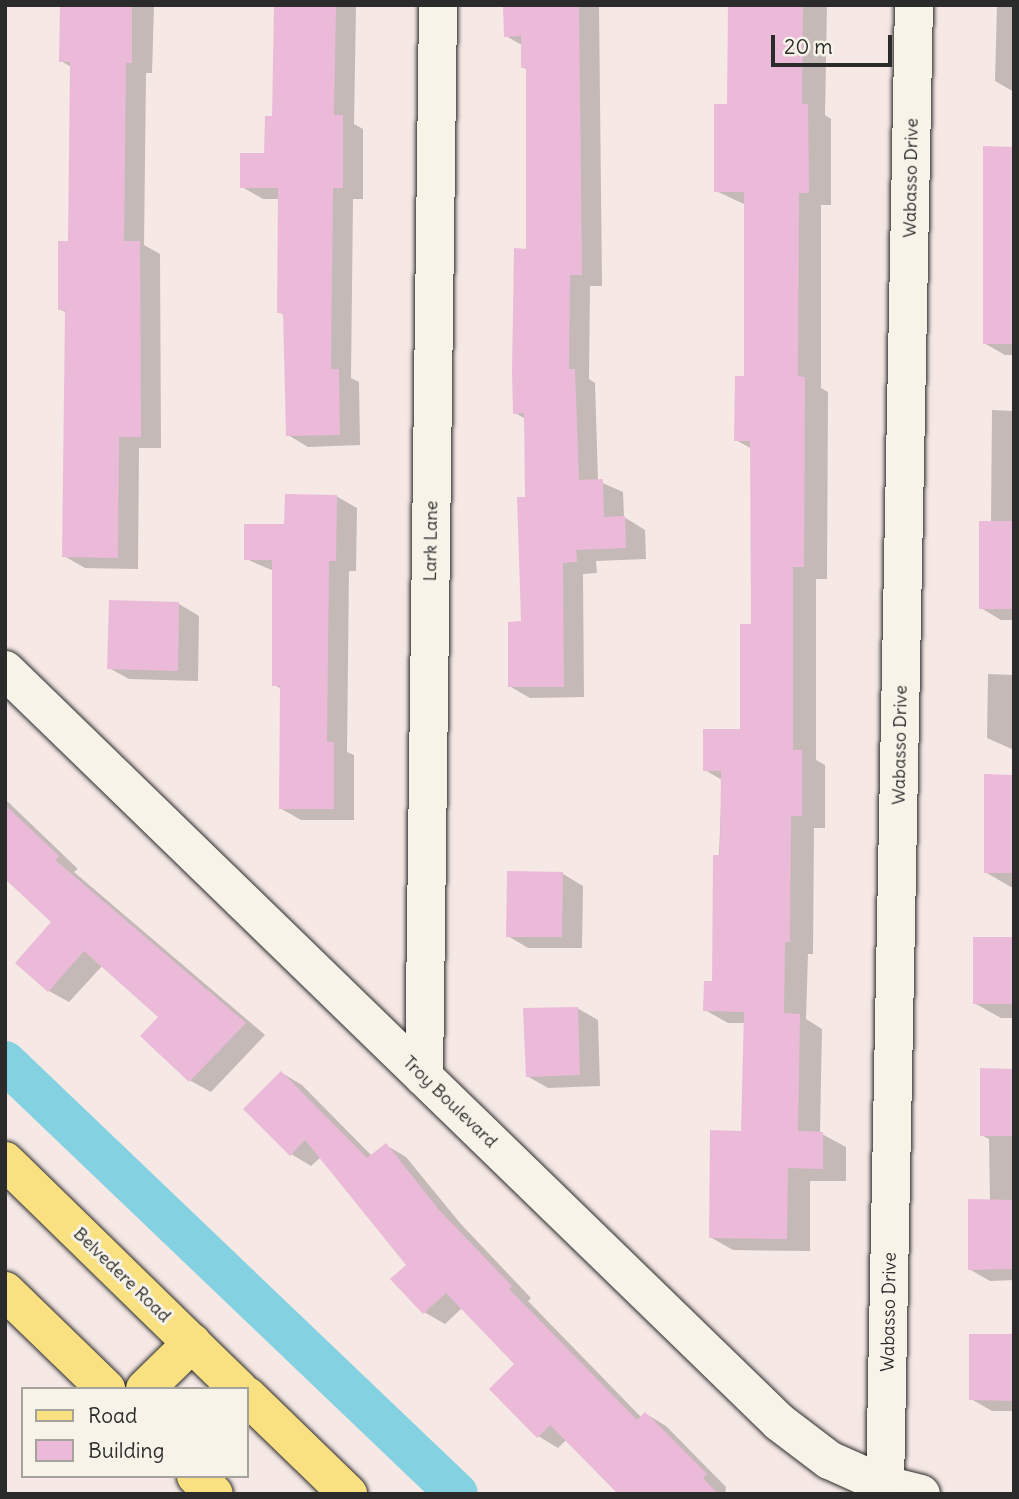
<!DOCTYPE html>
<style>
body{margin:0}
#map{position:relative;width:1019px;height:1499px;overflow:hidden;background:#f5e8e5;font-family:Delius,sans-serif}
div>[style]{position:absolute}
.shadow>*{inset:0;background:#0003}
.canal>*{height:42px;margin:-21px;padding:0 21px;transform-origin:21px;border-radius:21px;background:#83d1e1}
.building>*{inset:0;background:#ecbad9}
.roads{filter:drop-shadow(0 0 2px #2b2b2b) drop-shadow(0 0 2px #2b2b2b)}
.minor>*{height:38px;margin:-19px;padding:0 19px;transform-origin:19px;border-radius:19px;background:#f7f3e8}
.primary>*{height:38px;margin:-19px;padding:0 19px;transform-origin:19px;border-radius:19px;background:#f9e181}
span{translate:-50% -50%;white-space:nowrap;text-align:center;line-height:1.15;-webkit-text-stroke:6px #f7f3e8;paint-order:stroke}
.street-label{font-size:18px;color:#2b2b2b}
.frame{position:absolute;inset:0;border:7px solid #2b2b2b;pointer-events:none}
.legend{position:absolute;left:21px;top:1387px;width:228px;height:91px;box-sizing:border-box;background:#f7f3e8;border:2px solid #a5a39c;margin:0;padding:9px 12px;list-style:none;font-size:21px;color:#2b2b2b}
.legend li{display:flex;align-items:center;gap:14px;height:35px}
.legend b{width:35px;border:2px solid #a5a39c}
.scale{position:absolute;left:771px;top:35px;width:121px;height:32px;box-sizing:border-box;border:4px solid #2b2b2b;border-top:0;padding-left:9px;font-size:21px;line-height:24px;white-space:nowrap;color:#2b2b2b;-webkit-text-stroke:5px #f7f3e8;paint-order:stroke}
</style>
<div id="map">
<div class="shadow">
<div style="clip-path:polygon(62px 5px,154px 5px,152px 73px,146px 73px,144px 245px,160px 254px,161px 448px,139px 448px,138px 569px,85px 568px,64px 556px,67px 313px,59px 309px,70px 243px,71px 67px,61px 61px)"></div>
<div style="clip-path:polygon(276px 5px,356px 5px,354px 124px,363px 129px,363px 199px,353px 199px,351px 378px,359px 382px,360px 445px,308px 447px,288px 435px,284px 315px,279px 312px,280px 199px,263px 199px,242px 187px,266px 155px,273px 117px)"></div>
<div style="clip-path:polygon(505px 5px,599px 5px,602px 286px,590px 286px,589px 379px,595px 383px,598px 481px,623px 492px,624px 517px,645px 530px,646px 559px,596px 561px,597px 573px,583px 574px,584px 697px,530px 698px,509px 686px,522px 623px,527px 498px,526px 419px,515px 413px,528px 250px,528px 70px,522px 67px,522px 45px,506px 36px)"></div>
<div style="clip-path:polygon(733px 5px,827px 5px,825px 115px,831px 119px,831px 205px,821px 205px,821px 388px,828px 392px,827px 579px,816px 579px,816px 760px,825px 765px,825px 828px,814px 828px,813px 954px,808px 954px,806px 1019px,822px 1029px,820px 1133px,846px 1147px,846px 1181px,810px 1181px,810px 1251px,733px 1250px,710px 1237px,743px 1132px,745px 1023px,728px 1023px,705px 1010px,714px 982px,722px 780px,705px 770px,742px 731px,753px 625px,752px 449px,736px 440px,746px 378px,746px 205px,716px 191px,729px 106px)"></div>
<div style="clip-path:polygon(997px 5px,1014px 5px,1014px 92px,995px 81px)"></div>
<div style="clip-path:polygon(1014px 148px,1014px 355px,1005px 355px,984px 343px)"></div>
<div style="clip-path:polygon(992px 410px,1014px 411px,1014px 620px,1001px 620px,981px 608px,991px 523px)"></div>
<div style="clip-path:polygon(336px 496px,357px 508px,356px 571px,349px 571px,347px 752px,354px 755px,354px 820px,301px 820px,280px 808px,282px 689px,274px 685px,274px 571px,246px 559px,286px 525px)"></div>
<div style="clip-path:polygon(179px 604px,199px 616px,198px 681px,129px 679px,109px 668px)"></div>
<div style="clip-path:polygon(988px 674px,1014px 675px,1014px 750px,987px 738px)"></div>
<div style="clip-path:polygon(5px 799px,78px 869px,74px 872px,265px 1035px,211px 1092px,191px 1081px,142px 1036px,160px 1016px,103px 965px,69px 1002px,49px 991px,53px 922px,5px 877px)"></div>
<div style="clip-path:polygon(1014px 805px,1014px 887px,1011px 887px,985px 872px)"></div>
<div style="clip-path:polygon(563px 874px,583px 886px,582px 948px,528px 948px,508px 936px)"></div>
<div style="clip-path:polygon(1014px 939px,1014px 1018px,1001px 1018px,974px 1003px)"></div>
<div style="clip-path:polygon(577px 1008px,598px 1020px,600px 1086px,548px 1088px,527px 1076px)"></div>
<div style="clip-path:polygon(1014px 1070px,1014px 1280px,990px 1281px,969px 1269px,990px 1201px,989px 1139px,981px 1135px)"></div>
<div style="clip-path:polygon(282px 1073px,302px 1085px,372px 1156px,386px 1145px,406px 1157px,460px 1223px,531px 1298px,528px 1301px,642px 1418px,646px 1414px,666px 1426px,726px 1487px,725px 1494px,621px 1494px,567px 1439px,558px 1448px,538px 1436px,516px 1365px,462px 1308px,445px 1324px,424px 1312px,408px 1265px,321px 1157px,311px 1166px,291px 1154px)"></div>
<div style="clip-path:polygon(1014px 1336px,1014px 1411px,992px 1411px,971px 1399px)"></div>
</div>
<div class="canal">
<div style="left:5px;top:1062px;width:625px;rotate:43.7deg"></div>
</div>
<div class="building">
<div style="clip-path:polygon(60px 5px,132px 5px,132px 63px,126px 63px,124px 241px,140px 241px,141px 437px,119px 437px,118px 558px,62px 557px,65px 310px,58px 310px,58px 241px,68px 241px,70px 62px,59px 62px)"></div>
<div style="clip-path:polygon(274px 5px,336px 5px,334px 115px,343px 115px,343px 188px,333px 188px,331px 369px,339px 369px,340px 435px,286px 436px,283px 313px,277px 313px,278px 188px,240px 188px,240px 153px,264px 153px,265px 116px,272px 116px)"></div>
<div style="clip-path:polygon(503px 5px,579px 5px,582px 275px,570px 275px,569px 369px,575px 369px,579px 480px,603px 479px,604px 517px,625px 516px,626px 548px,576px 550px,577px 562px,563px 563px,564px 687px,508px 687px,508px 622px,521px 621px,517px 497px,525px 497px,524px 413px,513px 414px,512px 371px,514px 248px,526px 249px,526px 68px,521px 68px,521px 36px,504px 37px)"></div>
<div style="clip-path:polygon(728px 5px,803px 5px,802px 104px,808px 104px,809px 193px,799px 193px,798px 376px,805px 377px,804px 567px,793px 567px,793px 750px,802px 750px,802px 816px,791px 816px,790px 942px,785px 942px,784px 1013px,800px 1014px,798px 1131px,823px 1132px,823px 1169px,788px 1168px,787px 1239px,709px 1238px,710px 1130px,741px 1131px,744px 1012px,703px 1011px,704px 981px,712px 981px,713px 855px,720px 855px,721px 771px,703px 771px,703px 729px,740px 729px,740px 624px,751px 624px,750px 441px,734px 441px,735px 376px,744px 376px,744px 192px,714px 192px,714px 104px,727px 104px)"></div>
<div style="clip-path:polygon(983px 146px,1014px 147px,1014px 344px,983px 344px)"></div>
<div style="clip-path:polygon(285px 494px,337px 495px,336px 561px,329px 561px,327px 742px,334px 742px,334px 809px,279px 809px,280px 686px,272px 686px,272px 560px,244px 560px,244px 524px,284px 524px)"></div>
<div style="clip-path:polygon(979px 521px,1014px 521px,1014px 609px,979px 609px)"></div>
<div style="clip-path:polygon(109px 600px,179px 602px,178px 671px,107px 669px)"></div>
<div style="clip-path:polygon(984px 774px,1014px 775px,1014px 873px,984px 873px)"></div>
<div style="clip-path:polygon(5px 805px,59px 856px,55px 860px,246px 1023px,189px 1082px,140px 1036px,158px 1017px,84px 951px,48px 992px,15px 963px,51px 922px,5px 879px)"></div>
<div style="clip-path:polygon(507px 871px,563px 872px,562px 937px,506px 937px)"></div>
<div style="clip-path:polygon(973px 937px,1014px 937px,1014px 1004px,973px 1004px)"></div>
<div style="clip-path:polygon(578px 1007px,580px 1075px,526px 1077px,523px 1008px)"></div>
<div style="clip-path:polygon(980px 1068px,1014px 1069px,1014px 1136px,980px 1136px)"></div>
<div style="clip-path:polygon(281px 1071px,367px 1158px,386px 1143px,439px 1210px,512px 1286px,509px 1289px,637px 1420px,645px 1412px,707px 1474px,703px 1478px,718px 1494px,618px 1494px,550px 1425px,537px 1438px,489px 1389px,514px 1364px,446px 1293px,423px 1314px,390px 1279px,406px 1265px,305px 1140px,290px 1156px,243px 1109px)"></div>
<div style="clip-path:polygon(968px 1199px,1014px 1200px,1014px 1269px,968px 1270px)"></div>
<div style="clip-path:polygon(969px 1334px,1014px 1334px,1014px 1401px,969px 1400px)"></div>
</div>
<div class="roads">
<div class="minor">
<div style="left:5px;top:670px;width:1079px;rotate:44.17deg"></div>
<div style="left:779px;top:1422px;width:63px;rotate:37.2deg"></div>
<div style="left:829px;top:1460px;width:61px;rotate:24.1deg"></div>
<div style="left:885px;top:1485px;width:37px;rotate:14deg"></div>
<div style="left:424px;top:1077px;width:1072px;rotate:-89.25deg"></div>
<div style="left:885px;top:1485px;width:1480px;rotate:-88.88deg"></div>
</div>
<div class="primary">
<div style="left:5px;top:1161px;width:327px;rotate:44.3deg"></div>
<div style="left:5px;top:1291px;width:141px;rotate:44.1deg"></div>
<div style="left:145px;top:1389px;width:66px;rotate:-44.4deg"></div>
<div style="left:247px;top:1396px;width:141px;rotate:44.1deg"></div>
<div style="left:196px;top:1476px;width:25px;rotate:45deg"></div>
</div>
</div>
<div class="street-label">
<span style="left:911px;top:178px;rotate:-89deg">Wabasso Drive</span>
<span style="left:431px;top:541px;rotate:-89deg">Lark Lane</span>
<span style="left:900px;top:745px;rotate:-89deg">Wabasso Drive</span>
<span style="left:450px;top:1102px;rotate:44deg">Troy Boulevard</span>
<span style="left:122px;top:1275px;rotate:44deg">Belvedere Road</span>
<span style="left:889px;top:1312px;rotate:-89deg">Wabasso Drive</span>
</div>
<div class="frame"></div>
<ul class="legend">
<li><b style="height:9px;background:#f9e181"></b>Road</li>
<li><b style="height:19px;background:#ecbad9"></b>Building</li>
</ul>
<div class="scale">20 m</div>
</div>
